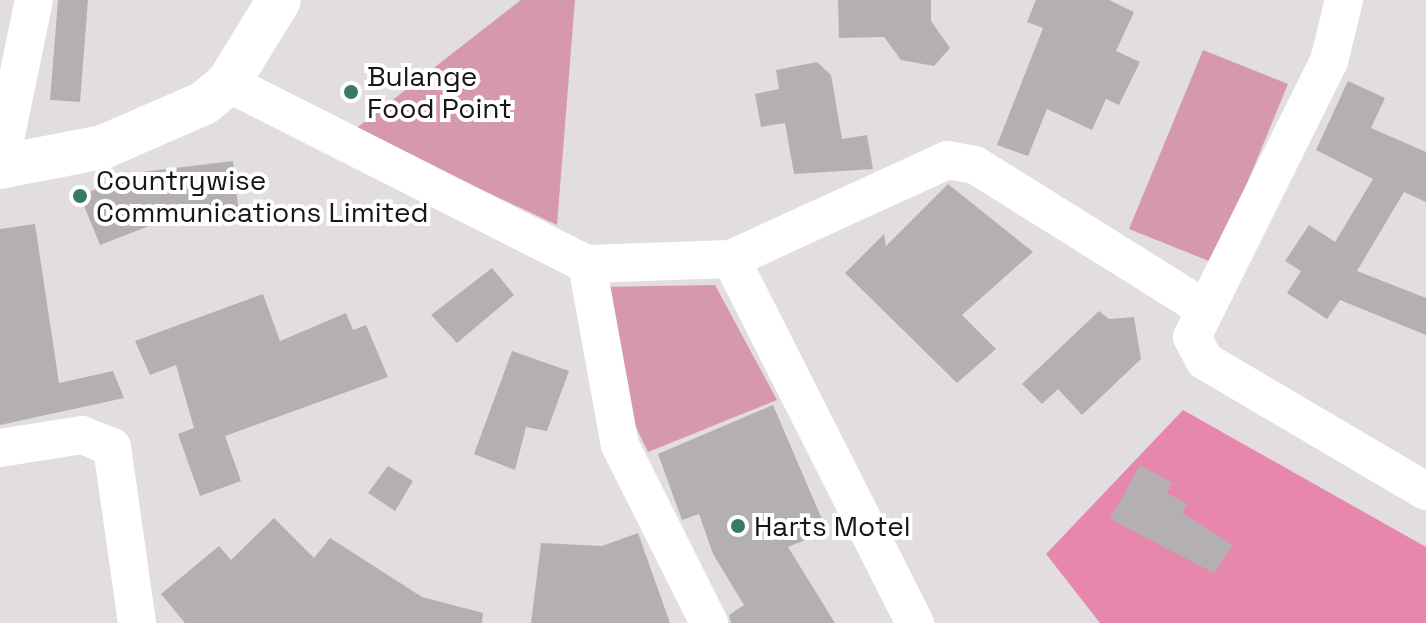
<!DOCTYPE html>
<style>
body{margin:0}
#map{position:relative;width:1426px;height:623px;overflow:hidden;background:#e2dddf;font-family:"Space Grotesk",sans-serif}
div>[style]{position:absolute}
.green>*{inset:0;background:#d598ae}
.forest>*{inset:0;background:#e887ad}
.building>*{inset:0;background:#b4b0b1}
.street>*{height:38px;margin:-19px;padding:0 19px;transform-origin:19px;border-radius:19px;background:#fff}
.secondary>*{height:44px;margin:-22px;padding:0 22px;transform-origin:22px;border-radius:22px;background:#fff}
.dots>*{width:22px;height:22px;translate:-50% -50%;box-sizing:border-box;border:4px solid #fff;border-radius:50%}
span{translate:-50% -50%;white-space:nowrap;text-align:center;line-height:1.15;-webkit-text-stroke:8px #fff;paint-order:stroke}
.poi-label{font-size:28px;color:#181617}
.left{translate:0 -50%;text-align:left}
</style>
<div id="map">
<div class="green">
<div style="clip-path:polygon(521px 0,575px 0,557px 225px,354px 130px)"></div>
<div style="clip-path:polygon(1203px 50px,1288px 84px,1214px 263px,1129px 229px)"></div>
<div style="clip-path:polygon(715px 285px,777px 400px,648px 452px,630px 415px,599px 287px)"></div>
</div>
<div class="forest">
<div style="clip-path:polygon(1183px 410px,1426px 547px,1426px 623px,1100px 623px,1046px 554px)"></div>
</div>
<div class="building">
<div style="clip-path:polygon(58px 0,88px 0,80px 102px,50px 100px)"></div>
<div style="clip-path:polygon(838px 0,931px 0,931px 21px,950px 48px,934px 66px,901px 60px,884px 37px,839px 38px)"></div>
<div style="clip-path:polygon(1036px 0,1109px 0,1134px 12px,1116px 51px,1140px 62px,1119px 105px,1106px 99px,1092px 130px,1047px 109px,1028px 156px,997px 145px,1043px 28px,1027px 22px)"></div>
<div style="clip-path:polygon(817px 62px,831px 75px,842px 139px,867px 135px,873px 169px,794px 174px,785px 123px,761px 127px,755px 94px,779px 89px,776px 70px)"></div>
<div style="clip-path:polygon(1348px 81px,1385px 98px,1371px 128px,1426px 152px,1426px 202px,1404px 192px,1357px 271px,1426px 298px,1426px 335px,1340px 300px,1327px 319px,1287px 293px,1301px 271px,1285px 261px,1309px 225px,1335px 242px,1373px 179px,1316px 150px)"></div>
<div style="clip-path:polygon(233px 161px,239px 215px,149px 226px,100px 245px,80px 196px,133px 173px)"></div>
<div style="clip-path:polygon(948px 184px,1033px 252px,962px 315px,996px 349px,957px 383px,845px 273px,884px 234px,886px 246px)"></div>
<div style="clip-path:polygon(35px 224px,59px 383px,113px 371px,124px 398px,0 425px,0 229px)"></div>
<div style="clip-path:polygon(492px 268px,514px 295px,457px 343px,431px 315px)"></div>
<div style="clip-path:polygon(263px 294px,280px 341px,346px 313px,353px 330px,366px 325px,388px 377px,225px 436px,241px 481px,200px 496px,178px 434px,194px 428px,176px 365px,150px 375px,135px 341px)"></div>
<div style="clip-path:polygon(1099px 311px,1109px 319px,1134px 317px,1141px 359px,1082px 415px,1058px 389px,1042px 404px,1022px 384px)"></div>
<div style="clip-path:polygon(512px 351px,569px 371px,547px 431px,526px 427px,515px 470px,474px 454px)"></div>
<div style="clip-path:polygon(773px 405px,827px 531px,788px 547px,835px 623px,731px 623px,729px 615px,744px 605px,713px 554px,699px 514px,682px 520px,658px 454px)"></div>
<div style="clip-path:polygon(1140px 465px,1172px 483px,1167px 493px,1187px 504px,1182px 513px,1233px 545px,1214px 573px,1110px 519px)"></div>
<div style="clip-path:polygon(388px 466px,413px 481px,395px 511px,368px 493px)"></div>
<div style="clip-path:polygon(274px 518px,314px 558px,330px 538px,422px 597px,483px 613px,482px 623px,185px 623px,161px 594px,219px 546px,231px 560px)"></div>
<div style="clip-path:polygon(638px 533px,670px 623px,531px 623px,541px 543px,602px 546px)"></div>
</div>
<div class="street">
<div style="left:1344px;top:0;width:63px;rotate:103.8deg"></div>
<div style="left:1329px;top:61px;width:308px;rotate:116.4deg"></div>
<div style="left:1192px;top:337px;width:27px;rotate:62deg"></div>
<div style="left:1205px;top:361px;width:256px;rotate:30.5deg"></div>
<div style="left:228px;top:83px;width:402px;rotate:26.8deg"></div>
<div style="left:587px;top:264px;width:144px;rotate:-2deg"></div>
<div style="left:731px;top:259px;width:238px;rotate:-24.6deg"></div>
<div style="left:947px;top:160px;width:28px;rotate:10deg"></div>
<div style="left:975px;top:165px;width:268px;rotate:32deg"></div>
<div style="left:0;top:164px;width:167px;rotate:-78.3deg"></div>
<div style="left:731px;top:259px;width:408px;rotate:63.2deg"></div>
<div style="left:587px;top:264px;width:184px;rotate:79.7deg"></div>
<div style="left:620px;top:445px;width:199px;rotate:63.4deg"></div>
<div style="left:0;top:448px;width:83px;rotate:-9deg"></div>
<div style="left:82px;top:435px;width:32px;rotate:22deg"></div>
<div style="left:112px;top:447px;width:178px;rotate:81.9deg"></div>
</div>
<div class="secondary">
<div style="left:0;top:167px;width:105px;rotate:-11deg"></div>
<div style="left:103px;top:147px;width:110px;rotate:-23.5deg"></div>
<div style="left:204px;top:103px;width:31px;rotate:-40deg"></div>
<div style="left:228px;top:83px;width:97px;rotate:-58.4deg"></div>
</div>
<div class="dots">
<div style="left:351px;top:92px;background:#387968"></div>
<div style="left:80px;top:196px;background:#387968"></div>
<div style="left:738px;top:526px;background:#387968"></div>
</div>
<div class="poi-label">
<span class="left" style="left:367px;top:92px">Bulange<br>Food Point</span>
<span class="left" style="left:96px;top:196px">Countrywise<br>Communications Limited</span>
<span class="left" style="left:754px;top:526px">Harts Motel</span>
</div>
</div>
